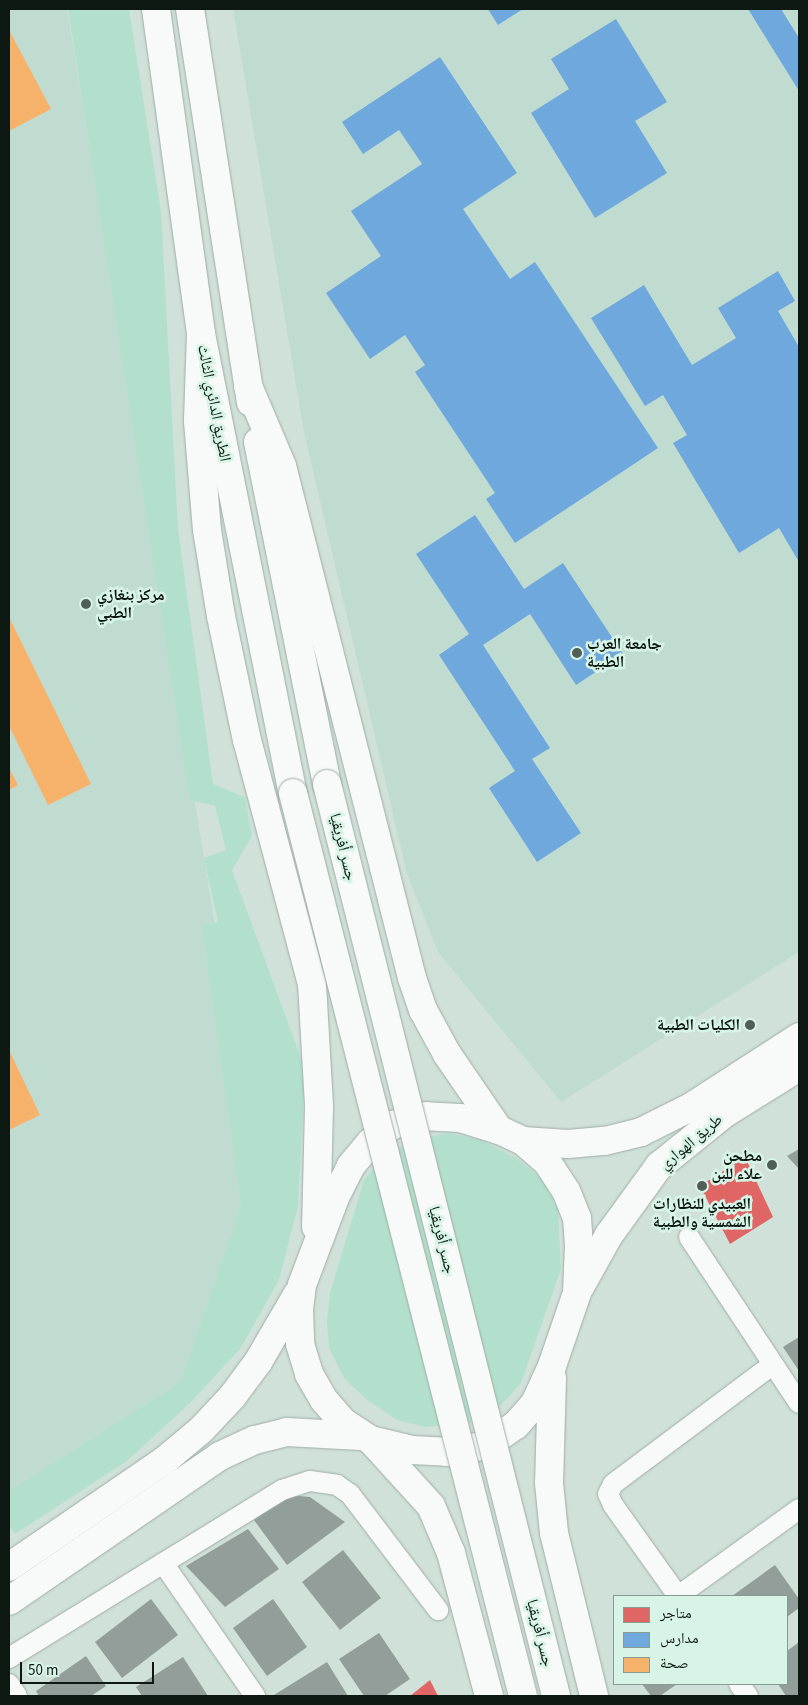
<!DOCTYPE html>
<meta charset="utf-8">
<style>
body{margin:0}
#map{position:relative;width:808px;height:1705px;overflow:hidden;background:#d0e1d9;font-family:"Source Sans 3","Noto Naskh Arabic",sans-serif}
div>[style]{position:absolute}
.built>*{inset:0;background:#c0dcd0}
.green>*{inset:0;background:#b3e0cd}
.shops>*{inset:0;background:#e06666}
.schools>*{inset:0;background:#6fa8dc}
.health>*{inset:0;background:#f6b26b}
.building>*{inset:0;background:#919e99}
.roads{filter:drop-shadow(0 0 1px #9faca6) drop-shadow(0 0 1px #9faca6)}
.minor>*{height:20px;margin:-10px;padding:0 10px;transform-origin:10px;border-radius:10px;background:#f8faf9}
.trunk>*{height:28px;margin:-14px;padding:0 14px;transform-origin:14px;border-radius:14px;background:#f8faf9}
.bridges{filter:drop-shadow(0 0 1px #9faca6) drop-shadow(0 0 1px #9faca6)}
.trunk-bridge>*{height:28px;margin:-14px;padding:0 14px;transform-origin:14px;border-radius:14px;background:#f8faf9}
.dots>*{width:14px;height:14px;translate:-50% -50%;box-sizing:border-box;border:2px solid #d7f4e7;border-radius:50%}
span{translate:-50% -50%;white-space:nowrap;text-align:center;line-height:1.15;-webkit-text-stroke:5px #d7f4e7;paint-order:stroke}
.street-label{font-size:16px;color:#0d1813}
.poi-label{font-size:16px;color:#0d1813;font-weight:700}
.left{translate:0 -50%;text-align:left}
.right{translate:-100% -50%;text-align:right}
.frame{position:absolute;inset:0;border:10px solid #0d1813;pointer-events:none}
.legend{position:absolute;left:613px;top:1595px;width:175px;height:90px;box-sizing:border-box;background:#d7f4e7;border:1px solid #869c92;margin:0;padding:6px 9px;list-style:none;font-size:15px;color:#0d1813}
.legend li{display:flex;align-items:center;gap:10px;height:25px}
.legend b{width:25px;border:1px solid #869c92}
.scale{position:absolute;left:20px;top:1662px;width:134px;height:22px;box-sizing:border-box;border:2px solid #0d1813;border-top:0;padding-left:6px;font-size:15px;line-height:18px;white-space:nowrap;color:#0d1813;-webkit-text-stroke:4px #d7f4e7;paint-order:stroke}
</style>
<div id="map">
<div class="built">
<div style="clip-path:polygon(9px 9px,67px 9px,263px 1224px,190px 1403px,9px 1516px)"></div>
<div style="clip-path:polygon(233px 9px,799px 9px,799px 952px,561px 1102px,438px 952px,407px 874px,304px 432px)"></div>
</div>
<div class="green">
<div style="clip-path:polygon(68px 9px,129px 9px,161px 212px,178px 529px,213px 784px,245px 797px,252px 836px,232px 870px,305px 1069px,298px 1206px,279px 1280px,240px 1349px,190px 1403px,127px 1461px,15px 1534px,9px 1525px,9px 1491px,181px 1382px,241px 1205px,202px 926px,218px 922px,204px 858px,226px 850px,215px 806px,190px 800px)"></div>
<div style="clip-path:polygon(449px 1133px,481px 1140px,516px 1158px,543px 1180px,558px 1210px,561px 1269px,521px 1383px,501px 1405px,476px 1422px,425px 1427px,397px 1420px,366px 1399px,344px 1378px,329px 1348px,327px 1321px,330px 1293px,364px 1180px,382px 1158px,412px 1140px)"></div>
</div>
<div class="shops">
<div style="clip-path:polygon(745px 1157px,773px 1217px,730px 1244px,700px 1186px)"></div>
<div style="clip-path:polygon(430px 1680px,438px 1696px,410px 1696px)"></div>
</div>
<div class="schools">
<div style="clip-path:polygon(488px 9px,523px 9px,498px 25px)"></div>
<div style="clip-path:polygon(748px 9px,781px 9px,799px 38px,799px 91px)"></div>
<div style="clip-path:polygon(616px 19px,667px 102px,635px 121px,667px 173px,595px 218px,531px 113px,569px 89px,551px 59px)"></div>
<div style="clip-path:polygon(440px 57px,517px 173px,463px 209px,510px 279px,535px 262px,658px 448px,515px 543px,486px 499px,495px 493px,415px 372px,425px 365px,405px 335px,370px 359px,326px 293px,381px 256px,351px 211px,422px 164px,399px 130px,363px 154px,342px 122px)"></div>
<div style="clip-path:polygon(778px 271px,795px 301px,778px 311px,799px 347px,799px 562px,779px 528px,739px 553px,673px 443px,687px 435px,663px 395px,645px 406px,591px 318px,644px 285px,692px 365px,736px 338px,718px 308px)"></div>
<div style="clip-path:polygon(475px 515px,524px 589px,563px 563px,623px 654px,576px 685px,530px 614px,483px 645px,550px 748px,532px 759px,581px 833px,537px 862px,489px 788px,515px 771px,439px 655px,469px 634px,416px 554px)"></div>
</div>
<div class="health">
<div style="clip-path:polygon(9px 30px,51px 109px,9px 131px)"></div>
<div style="clip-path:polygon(9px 617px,91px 784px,48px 805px,9px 726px)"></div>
<div style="clip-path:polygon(9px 768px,18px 785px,9px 790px)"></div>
<div style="clip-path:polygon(9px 1050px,40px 1115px,9px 1130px)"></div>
</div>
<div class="building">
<div style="clip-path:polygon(799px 1149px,799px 1169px,787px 1156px)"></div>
<div style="clip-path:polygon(799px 1337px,799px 1371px,783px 1347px)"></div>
<div style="clip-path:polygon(288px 1495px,310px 1497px,345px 1522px,287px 1565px,254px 1520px)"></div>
<div style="clip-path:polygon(248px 1529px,279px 1569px,225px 1607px,186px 1566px)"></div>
<div style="clip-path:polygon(343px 1550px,381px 1598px,340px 1630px,302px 1582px)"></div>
<div style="clip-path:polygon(775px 1565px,799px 1599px,799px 1608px,787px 1617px,787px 1596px,732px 1596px)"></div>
<div style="clip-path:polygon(151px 1599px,178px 1635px,122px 1678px,95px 1642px)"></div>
<div style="clip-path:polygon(273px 1599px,307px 1647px,267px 1676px,233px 1628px)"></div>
<div style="clip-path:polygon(379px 1633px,410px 1679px,385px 1696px,364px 1696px,339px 1659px)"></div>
<div style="clip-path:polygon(799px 1642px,799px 1696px,786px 1696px,778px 1684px,787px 1684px,787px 1651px)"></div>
<div style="clip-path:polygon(86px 1656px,106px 1686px,91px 1696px,39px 1696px,36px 1691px)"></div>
<div style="clip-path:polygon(183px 1657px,208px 1696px,142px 1696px,136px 1687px)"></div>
<div style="clip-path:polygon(327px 1662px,348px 1696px,275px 1696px,274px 1695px)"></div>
<div style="clip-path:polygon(642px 1684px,677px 1684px,660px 1696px,651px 1696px)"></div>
</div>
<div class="roads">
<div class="minor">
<div style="left:689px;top:1237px;width:199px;rotate:56.5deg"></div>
<div style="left:163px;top:1563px;width:162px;rotate:55.3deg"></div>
<div style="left:678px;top:1596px;width:112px;rotate:-125.5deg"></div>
<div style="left:613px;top:1505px;width:12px;rotate:-114deg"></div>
<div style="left:608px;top:1494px;width:11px;rotate:-63deg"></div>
<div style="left:613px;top:1484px;width:199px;rotate:-36.8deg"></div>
<div style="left:678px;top:1596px;width:149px;rotate:-35.7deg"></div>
<div style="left:9px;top:1658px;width:321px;rotate:-31.6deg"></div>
<div style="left:282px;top:1490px;width:29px;rotate:-18deg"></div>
<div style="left:310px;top:1481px;width:27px;rotate:8deg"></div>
<div style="left:337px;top:1485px;width:16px;rotate:35deg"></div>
<div style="left:350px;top:1494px;width:146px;rotate:52.8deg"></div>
<div style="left:9px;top:1684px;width:14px;rotate:56deg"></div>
<div style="left:739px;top:1684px;width:15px;rotate:53deg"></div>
</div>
<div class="trunk">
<div style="left:156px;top:9px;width:328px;rotate:82.1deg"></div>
<div style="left:201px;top:334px;width:468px;rotate:78.7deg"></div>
<div style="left:190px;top:9px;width:398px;rotate:81.2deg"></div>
<div style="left:201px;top:334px;width:87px;rotate:92deg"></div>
<div style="left:198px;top:421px;width:109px;rotate:85.3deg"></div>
<div style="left:207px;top:530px;width:87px;rotate:80.8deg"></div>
<div style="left:221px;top:616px;width:127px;rotate:78.2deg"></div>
<div style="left:247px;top:740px;width:253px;rotate:75.1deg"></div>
<div style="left:312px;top:984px;width:123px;rotate:86.7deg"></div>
<div style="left:319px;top:1107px;width:120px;rotate:91.4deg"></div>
<div style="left:248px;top:386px;width:87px;rotate:67deg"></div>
<div style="left:282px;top:466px;width:528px;rotate:75.75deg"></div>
<div style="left:412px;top:978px;width:34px;rotate:71deg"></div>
<div style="left:423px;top:1010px;width:50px;rotate:61.4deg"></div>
<div style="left:447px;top:1054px;width:92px;rotate:55.6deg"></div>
<div style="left:258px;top:442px;width:349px;rotate:78.6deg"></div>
<div style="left:523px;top:1141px;width:45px;rotate:3.8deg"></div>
<div style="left:568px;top:1144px;width:37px;rotate:-5deg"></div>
<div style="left:605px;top:1141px;width:37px;rotate:-14deg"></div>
<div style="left:641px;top:1132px;width:56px;rotate:-26.6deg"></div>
<div style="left:691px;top:1107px;width:129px;rotate:-32.9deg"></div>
<div style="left:580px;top:1287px;width:60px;rotate:-60.9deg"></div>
<div style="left:609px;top:1235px;width:85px;rotate:-54.1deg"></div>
<div style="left:659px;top:1166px;width:85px;rotate:-38.8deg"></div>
<div style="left:725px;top:1113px;width:87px;rotate:-31.9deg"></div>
<div style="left:552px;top:1378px;width:105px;rotate:91.6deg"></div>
<div style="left:549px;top:1483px;width:50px;rotate:84.3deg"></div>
<div style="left:554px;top:1533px;width:168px;rotate:76.2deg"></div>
<div style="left:371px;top:1440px;width:42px;rotate:13.7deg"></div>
<div style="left:412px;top:1450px;width:35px;rotate:3deg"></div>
<div style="left:447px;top:1452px;width:41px;rotate:-9.9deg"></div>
<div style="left:487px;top:1445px;width:35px;rotate:-35deg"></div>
<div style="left:516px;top:1425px;width:29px;rotate:-49deg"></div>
<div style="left:535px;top:1403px;width:41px;rotate:-65.3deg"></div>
<div style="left:552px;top:1366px;width:77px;rotate:-71.1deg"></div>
<div style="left:577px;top:1293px;width:47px;rotate:-87.6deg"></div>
<div style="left:579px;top:1246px;width:28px;rotate:-94deg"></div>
<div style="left:577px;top:1218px;width:29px;rotate:-112deg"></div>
<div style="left:566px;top:1191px;width:35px;rotate:-123deg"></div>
<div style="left:547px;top:1162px;width:32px;rotate:-139deg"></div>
<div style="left:523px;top:1141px;width:26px;rotate:-155deg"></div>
<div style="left:499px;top:1130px;width:41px;rotate:-162.9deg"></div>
<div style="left:460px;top:1118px;width:34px;rotate:-177deg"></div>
<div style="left:426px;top:1116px;width:35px;rotate:165deg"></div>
<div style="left:392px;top:1125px;width:28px;rotate:141deg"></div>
<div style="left:370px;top:1143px;width:30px;rotate:130deg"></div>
<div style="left:351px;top:1166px;width:33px;rotate:117deg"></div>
<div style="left:336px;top:1195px;width:96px;rotate:110.7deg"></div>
<div style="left:302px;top:1285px;width:24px;rotate:97deg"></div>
<div style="left:299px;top:1309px;width:35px;rotate:88deg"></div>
<div style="left:300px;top:1344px;width:31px;rotate:73deg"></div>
<div style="left:309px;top:1374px;width:30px;rotate:60deg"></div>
<div style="left:324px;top:1400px;width:29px;rotate:49deg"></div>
<div style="left:343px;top:1422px;width:33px;rotate:33deg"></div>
<div style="left:371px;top:1440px;width:89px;rotate:47.7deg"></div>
<div style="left:431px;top:1506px;width:51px;rotate:66.9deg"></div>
<div style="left:451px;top:1553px;width:148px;rotate:75.1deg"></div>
<div style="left:9px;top:1567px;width:188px;rotate:-34.4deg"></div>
<div style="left:164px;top:1461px;width:48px;rotate:-40deg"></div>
<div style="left:201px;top:1430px;width:45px;rotate:-46.8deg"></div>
<div style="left:232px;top:1397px;width:44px;rotate:-53.4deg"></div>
<div style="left:258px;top:1362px;width:78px;rotate:-59.8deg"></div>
<div style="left:9px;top:1601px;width:256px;rotate:-34.5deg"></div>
<div style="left:220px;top:1456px;width:38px;rotate:-25deg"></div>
<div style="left:255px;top:1440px;width:33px;rotate:-14deg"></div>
<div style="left:287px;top:1432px;width:73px;rotate:3.1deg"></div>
</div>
</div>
<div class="bridges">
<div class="trunk-bridge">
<div style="left:327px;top:784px;width:940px;rotate:75.9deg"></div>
<div style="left:293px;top:793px;width:932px;rotate:75.71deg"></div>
</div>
</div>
<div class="dots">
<div style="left:86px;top:604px;background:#515e58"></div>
<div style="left:577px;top:653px;background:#515e58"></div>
<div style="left:750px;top:1025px;background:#515e58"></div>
<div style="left:772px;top:1165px;background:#515e58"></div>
<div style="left:702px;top:1186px;background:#515e58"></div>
</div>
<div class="street-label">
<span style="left:214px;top:403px;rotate:79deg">الطريق الدائري الثالث</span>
<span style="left:343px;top:847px;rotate:76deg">جسر أفريقيا</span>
<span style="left:691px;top:1142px;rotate:-40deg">طريق الهواري</span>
<span style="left:442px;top:1240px;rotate:76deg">جسر أفريقيا</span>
<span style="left:540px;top:1633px;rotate:76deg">جسر أفريقيا</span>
</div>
<div class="poi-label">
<span class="left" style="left:97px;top:604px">مركز بنغازي<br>الطبي</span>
<span class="left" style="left:587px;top:653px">جامعة العرب<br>الطبية</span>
<span class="right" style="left:740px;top:1025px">الكليات الطبية</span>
<span class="right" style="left:762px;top:1165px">مطحن<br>علاء للبن</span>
<span style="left:702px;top:1213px">العبيدي للنظارات<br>الشمسية والطبية</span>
</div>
<div class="frame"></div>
<ul class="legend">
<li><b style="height:14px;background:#e06666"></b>متاجر</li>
<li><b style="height:14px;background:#6fa8dc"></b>مدارس</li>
<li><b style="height:14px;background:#f6b26b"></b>صحة</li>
</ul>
<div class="scale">50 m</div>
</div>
